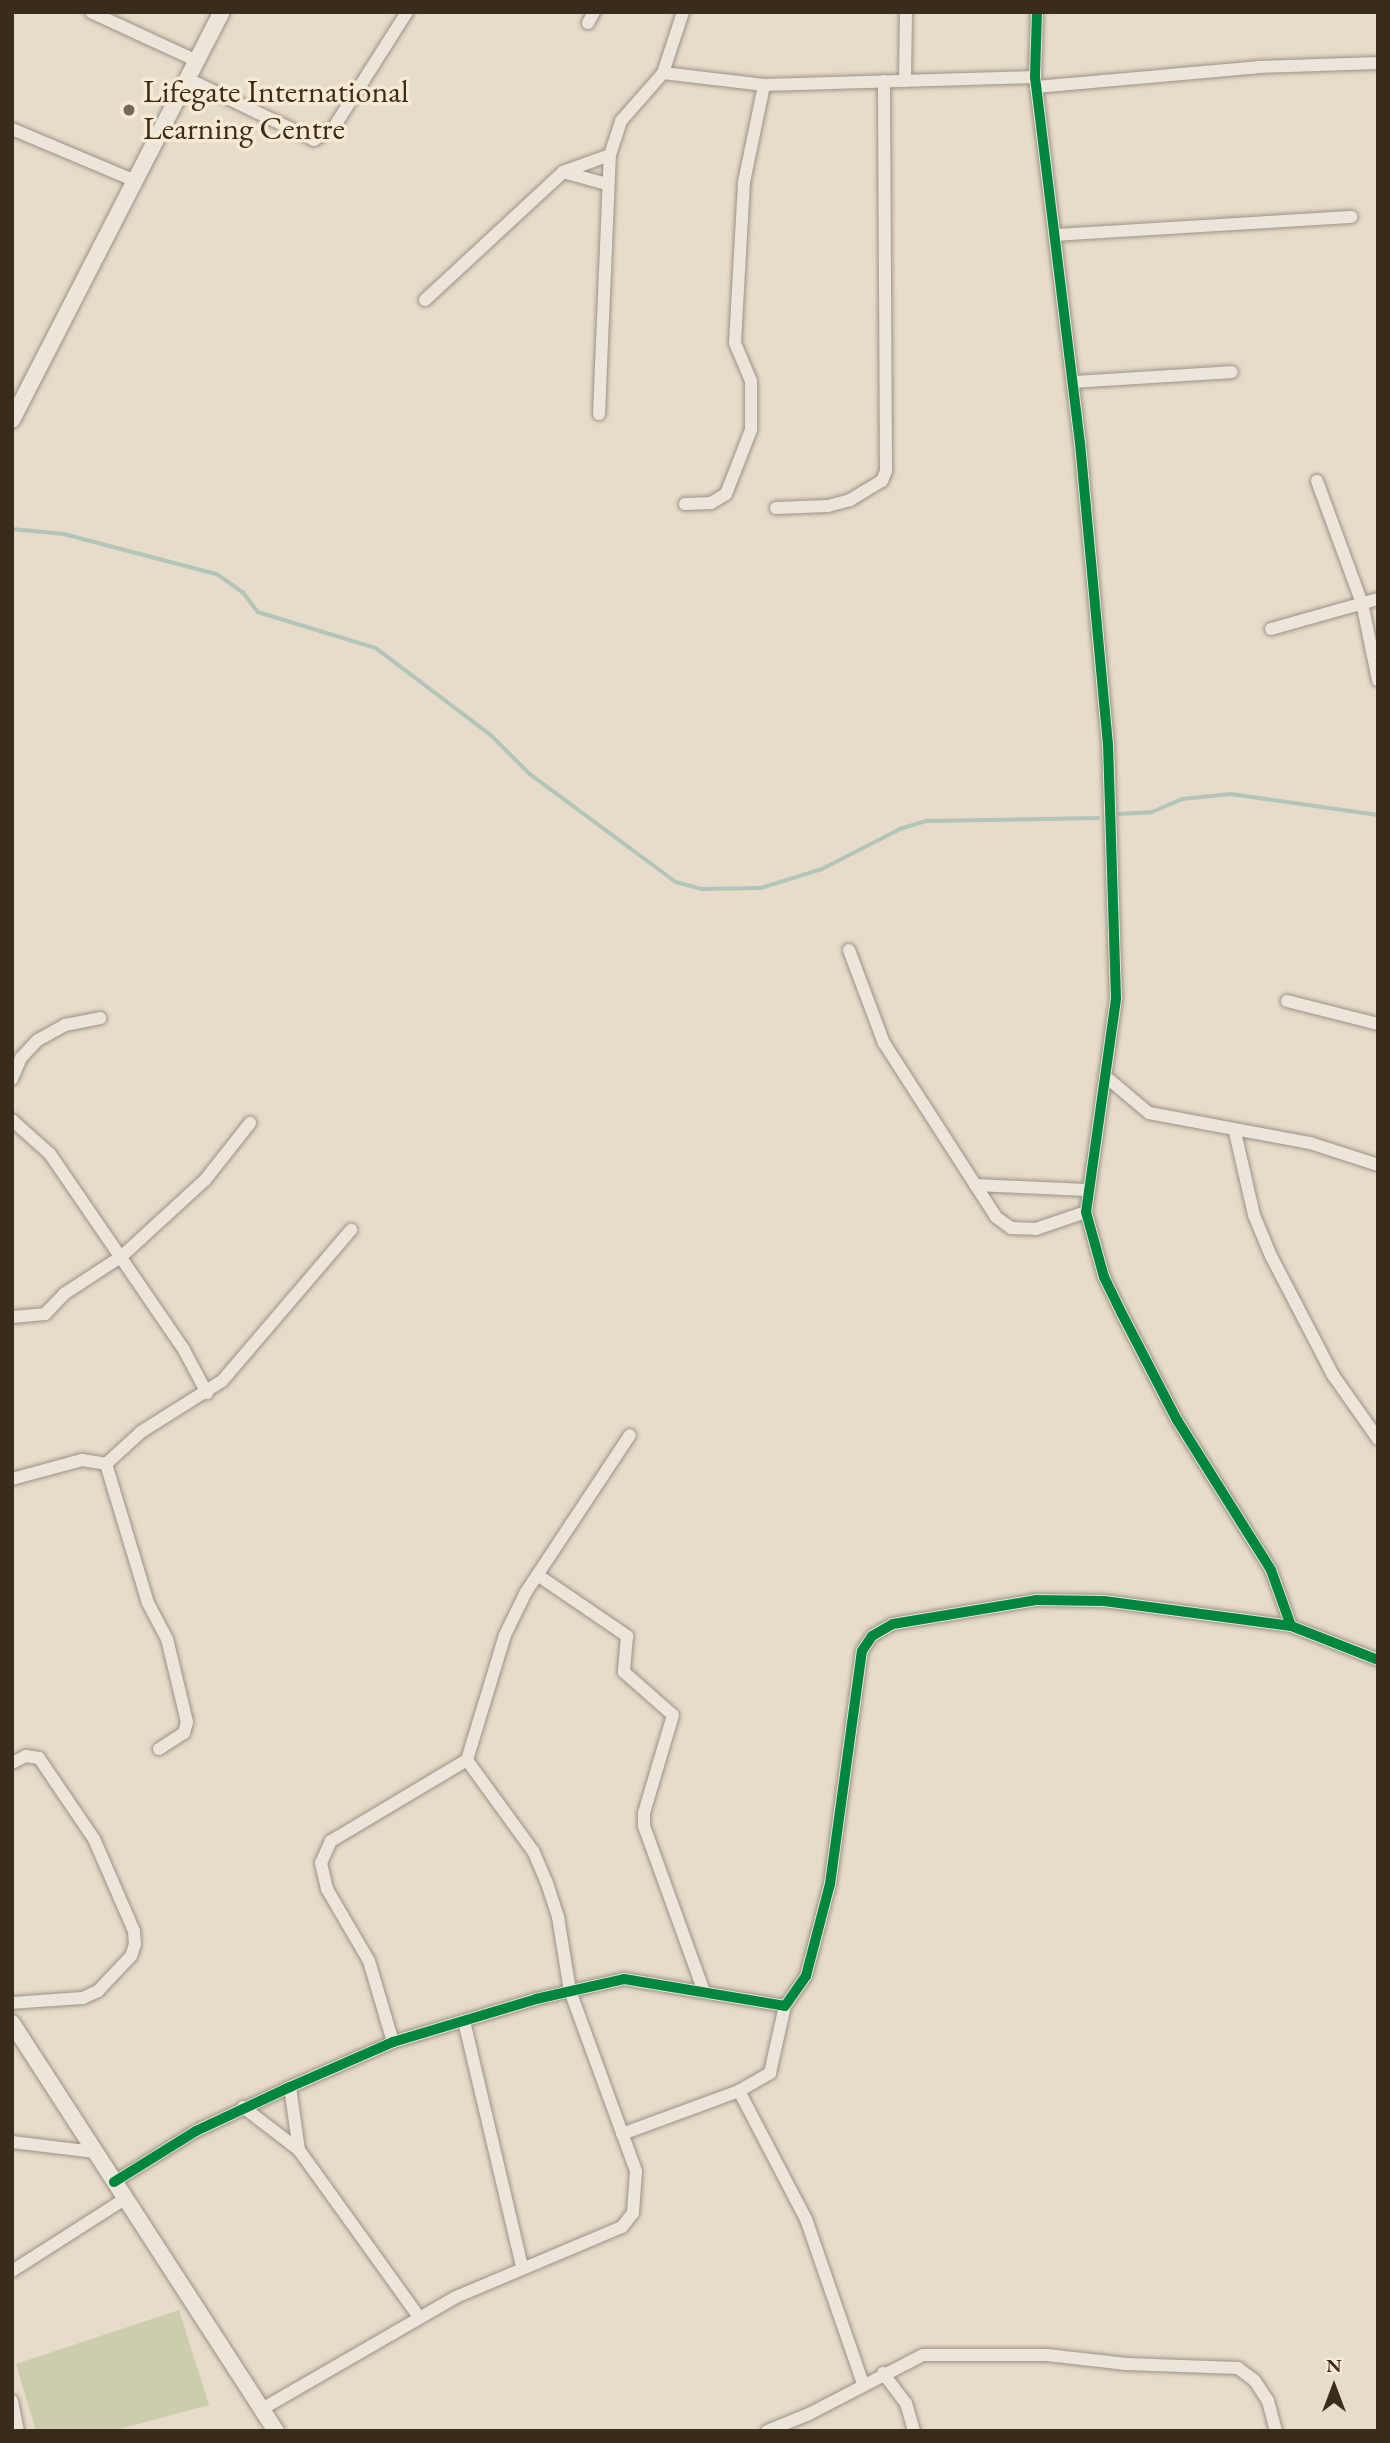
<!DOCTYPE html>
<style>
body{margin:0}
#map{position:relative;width:1390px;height:2443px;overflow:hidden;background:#e7dbc9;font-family:"EB Garamond",serif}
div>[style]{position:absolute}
.green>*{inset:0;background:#cccdad}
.stream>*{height:3.5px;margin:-1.75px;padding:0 1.75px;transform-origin:1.75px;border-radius:1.75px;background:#b2c5ba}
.roads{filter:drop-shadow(0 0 2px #9b9286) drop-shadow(0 0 2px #9b9286)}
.minor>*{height:12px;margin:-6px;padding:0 6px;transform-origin:6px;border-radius:6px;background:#ebe5dc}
.tertiary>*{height:16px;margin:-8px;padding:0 8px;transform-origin:8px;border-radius:8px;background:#ebe5dc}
.cycleway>*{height:10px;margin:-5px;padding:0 5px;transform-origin:5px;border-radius:5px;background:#00873e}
.dots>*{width:19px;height:19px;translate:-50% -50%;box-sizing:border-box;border:4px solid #f8e9d3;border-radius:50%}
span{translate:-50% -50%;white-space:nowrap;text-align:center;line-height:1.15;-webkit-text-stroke:7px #f8e9d3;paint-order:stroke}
.poi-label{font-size:32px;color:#392c1b}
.left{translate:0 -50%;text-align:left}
.frame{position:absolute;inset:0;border:14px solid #392c1b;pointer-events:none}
.north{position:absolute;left:1299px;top:2352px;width:70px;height:70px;-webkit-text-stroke:5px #f8e9d3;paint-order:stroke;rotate:0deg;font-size:19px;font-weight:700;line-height:28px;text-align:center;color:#392c1b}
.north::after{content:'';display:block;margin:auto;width:24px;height:32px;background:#392c1b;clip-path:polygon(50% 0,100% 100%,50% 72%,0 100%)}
</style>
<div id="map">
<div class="green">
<div style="clip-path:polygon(179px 2310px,209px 2405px,112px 2431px,36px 2431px,16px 2364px)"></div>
</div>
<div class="stream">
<div style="left:12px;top:529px;width:52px;rotate:5.5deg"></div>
<div style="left:64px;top:534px;width:158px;rotate:14.7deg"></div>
<div style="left:217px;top:574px;width:32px;rotate:35deg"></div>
<div style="left:243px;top:592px;width:25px;rotate:53deg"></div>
<div style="left:258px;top:612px;width:123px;rotate:17deg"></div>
<div style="left:376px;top:648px;width:144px;rotate:37.1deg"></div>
<div style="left:491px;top:735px;width:55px;rotate:45deg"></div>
<div style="left:530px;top:774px;width:182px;rotate:36.5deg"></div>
<div style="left:676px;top:882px;width:28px;rotate:15deg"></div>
<div style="left:703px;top:889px;width:58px;rotate:-1deg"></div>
<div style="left:761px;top:888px;width:64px;rotate:-17.3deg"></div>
<div style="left:822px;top:869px;width:88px;rotate:-27.1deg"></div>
<div style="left:900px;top:829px;width:28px;rotate:-17deg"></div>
<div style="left:927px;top:821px;width:171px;rotate:-1deg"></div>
<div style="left:1119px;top:814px;width:33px;rotate:-3deg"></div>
<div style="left:1152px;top:812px;width:33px;rotate:-23deg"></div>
<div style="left:1182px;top:799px;width:49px;rotate:-5.8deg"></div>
<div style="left:1231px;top:794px;width:148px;rotate:8.1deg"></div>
</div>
<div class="roads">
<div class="minor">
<div style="left:91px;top:12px;width:117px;rotate:24.8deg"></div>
<div style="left:1037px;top:12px;width:65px;rotate:91.8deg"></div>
<div style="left:1035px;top:77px;width:369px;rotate:83deg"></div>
<div style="left:1080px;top:443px;width:302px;rotate:84.7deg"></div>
<div style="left:1108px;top:744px;width:255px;rotate:88.2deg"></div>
<div style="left:1116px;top:999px;width:215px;rotate:98deg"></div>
<div style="left:1086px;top:1212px;width:67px;rotate:74.5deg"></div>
<div style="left:1104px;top:1277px;width:41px;rotate:64.1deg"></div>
<div style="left:1122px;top:1314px;width:119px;rotate:62.6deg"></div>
<div style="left:1177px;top:1420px;width:177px;rotate:57.9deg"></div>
<div style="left:1271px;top:1570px;width:59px;rotate:70.3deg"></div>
<div style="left:588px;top:23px;width:13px;rotate:-61deg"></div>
<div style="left:663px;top:73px;width:102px;rotate:6.8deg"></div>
<div style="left:764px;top:85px;width:271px;rotate:-1.7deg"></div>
<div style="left:188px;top:79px;width:140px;rotate:25.8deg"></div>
<div style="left:314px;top:140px;width:24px;rotate:-33deg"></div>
<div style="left:334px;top:127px;width:136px;rotate:-57.6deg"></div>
<div style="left:905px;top:81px;width:69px;rotate:-89.2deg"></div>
<div style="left:1036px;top:87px;width:223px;rotate:-5.1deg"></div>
<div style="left:1258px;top:67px;width:120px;rotate:-1.9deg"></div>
<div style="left:12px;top:129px;width:134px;rotate:22.8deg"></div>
<div style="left:563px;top:172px;width:46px;rotate:15.3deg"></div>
<div style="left:1055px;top:235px;width:297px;rotate:-3.5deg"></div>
<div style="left:425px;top:300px;width:188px;rotate:-42.8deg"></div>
<div style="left:563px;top:172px;width:50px;rotate:-19.9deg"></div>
<div style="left:1073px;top:382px;width:159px;rotate:-3.6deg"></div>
<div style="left:599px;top:414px;width:259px;rotate:-87.6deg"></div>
<div style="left:610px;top:155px;width:36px;rotate:-72deg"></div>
<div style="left:621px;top:121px;width:64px;rotate:-48.8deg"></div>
<div style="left:663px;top:73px;width:64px;rotate:-71.8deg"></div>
<div style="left:1317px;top:481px;width:130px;rotate:69.8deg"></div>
<div style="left:1362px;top:603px;width:79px;rotate:78.3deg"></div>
<div style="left:685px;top:504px;width:26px;rotate:-2deg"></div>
<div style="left:711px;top:503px;width:17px;rotate:-31deg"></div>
<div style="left:726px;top:494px;width:69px;rotate:-68.7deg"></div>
<div style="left:751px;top:430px;width:49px;rotate:-90deg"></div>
<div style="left:751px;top:381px;width:41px;rotate:-112.8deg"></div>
<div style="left:735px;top:343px;width:161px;rotate:-86.8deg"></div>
<div style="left:744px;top:182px;width:99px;rotate:-78.3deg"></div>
<div style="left:776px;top:508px;width:52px;rotate:-2.2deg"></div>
<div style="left:828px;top:506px;width:23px;rotate:-15deg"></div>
<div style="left:850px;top:500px;width:37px;rotate:-31deg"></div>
<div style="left:882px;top:481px;width:11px;rotate:-68deg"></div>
<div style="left:886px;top:471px;width:390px;rotate:-90.3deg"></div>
<div style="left:1271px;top:629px;width:111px;rotate:-15.7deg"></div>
<div style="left:849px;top:950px;width:99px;rotate:69.4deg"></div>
<div style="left:884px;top:1043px;width:207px;rotate:57.2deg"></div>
<div style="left:996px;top:1217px;width:19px;rotate:36deg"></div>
<div style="left:1011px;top:1228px;width:25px;rotate:2deg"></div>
<div style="left:1036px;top:1229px;width:53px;rotate:-18.8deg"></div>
<div style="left:1287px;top:1001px;width:94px;rotate:14.2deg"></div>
<div style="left:1105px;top:1076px;width:57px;rotate:40.1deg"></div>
<div style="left:1149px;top:1113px;width:164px;rotate:10.6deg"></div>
<div style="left:1310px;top:1143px;width:71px;rotate:17.9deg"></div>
<div style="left:12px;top:1079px;width:23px;rotate:-67deg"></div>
<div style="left:21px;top:1058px;width:25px;rotate:-47deg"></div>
<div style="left:38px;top:1040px;width:31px;rotate:-29deg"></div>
<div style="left:65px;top:1025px;width:36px;rotate:-11deg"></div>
<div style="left:12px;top:1120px;width:51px;rotate:41.8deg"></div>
<div style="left:50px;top:1154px;width:237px;rotate:55.6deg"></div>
<div style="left:184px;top:1350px;width:49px;rotate:61.9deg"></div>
<div style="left:1235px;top:1132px;width:85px;rotate:77.1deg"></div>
<div style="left:1254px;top:1215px;width:44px;rotate:67.5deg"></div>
<div style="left:1271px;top:1256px;width:134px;rotate:62.5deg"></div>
<div style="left:1333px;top:1375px;width:78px;rotate:54.9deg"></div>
<div style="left:975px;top:1185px;width:112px;rotate:2.6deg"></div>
<div style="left:12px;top:1317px;width:33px;rotate:-5deg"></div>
<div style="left:45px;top:1314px;width:28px;rotate:-46deg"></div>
<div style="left:64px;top:1294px;width:69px;rotate:-33.2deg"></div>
<div style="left:122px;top:1256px;width:113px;rotate:-42.5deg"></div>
<div style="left:205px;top:1180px;width:73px;rotate:-51.7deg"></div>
<div style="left:12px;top:1479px;width:73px;rotate:-15.2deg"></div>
<div style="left:82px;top:1460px;width:24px;rotate:9deg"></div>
<div style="left:539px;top:1576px;width:107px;rotate:34.3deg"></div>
<div style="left:627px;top:1636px;width:36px;rotate:95deg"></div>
<div style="left:624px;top:1672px;width:65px;rotate:41.3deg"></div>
<div style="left:673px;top:1715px;width:102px;rotate:106.5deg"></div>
<div style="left:644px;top:1813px;width:13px;rotate:90deg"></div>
<div style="left:644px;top:1826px;width:173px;rotate:70.1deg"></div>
<div style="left:159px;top:1749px;width:30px;rotate:-33deg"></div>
<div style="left:184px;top:1733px;width:11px;rotate:-75deg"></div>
<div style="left:187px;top:1722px;width:85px;rotate:-103.5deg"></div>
<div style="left:167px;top:1639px;width:41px;rotate:-117.8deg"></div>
<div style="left:148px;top:1603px;width:145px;rotate:-106.8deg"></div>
<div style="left:106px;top:1464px;width:47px;rotate:-42.4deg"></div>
<div style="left:141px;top:1432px;width:96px;rotate:-32.2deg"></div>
<div style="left:222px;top:1381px;width:199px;rotate:-49.5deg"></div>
<div style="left:12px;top:1763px;width:16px;rotate:-27deg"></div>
<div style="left:26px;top:1756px;width:13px;rotate:9deg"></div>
<div style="left:39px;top:1758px;width:98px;rotate:55.8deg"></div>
<div style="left:94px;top:1839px;width:100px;rotate:66.5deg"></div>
<div style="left:134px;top:1931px;width:13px;rotate:86deg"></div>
<div style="left:135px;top:1944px;width:13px;rotate:108deg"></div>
<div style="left:131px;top:1956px;width:48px;rotate:133.3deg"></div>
<div style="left:98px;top:1991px;width:17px;rotate:155deg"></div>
<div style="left:83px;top:1998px;width:71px;rotate:176deg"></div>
<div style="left:464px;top:2021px;width:252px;rotate:76.7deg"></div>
<div style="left:393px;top:2042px;width:84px;rotate:-106.5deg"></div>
<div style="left:369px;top:1961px;width:83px;rotate:-120.3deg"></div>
<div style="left:327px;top:1889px;width:27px;rotate:-103deg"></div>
<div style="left:321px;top:1863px;width:24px;rotate:-66deg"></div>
<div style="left:331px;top:1841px;width:158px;rotate:-30.8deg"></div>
<div style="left:467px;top:1760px;width:131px;rotate:-73.1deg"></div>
<div style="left:505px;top:1635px;width:48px;rotate:-64deg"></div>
<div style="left:526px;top:1592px;width:188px;rotate:-56.5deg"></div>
<div style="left:290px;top:2087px;width:64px;rotate:81.9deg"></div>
<div style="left:739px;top:2091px;width:144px;rotate:62.4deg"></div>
<div style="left:806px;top:2219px;width:175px;rotate:70.9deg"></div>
<div style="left:243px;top:2107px;width:71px;rotate:37.5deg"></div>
<div style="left:299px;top:2150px;width:206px;rotate:54.3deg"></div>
<div style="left:622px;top:2134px;width:125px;rotate:-20.2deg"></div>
<div style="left:739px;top:2091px;width:36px;rotate:-30deg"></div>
<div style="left:770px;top:2073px;width:69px;rotate:-77.4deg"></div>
<div style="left:12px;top:2142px;width:84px;rotate:6.9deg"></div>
<div style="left:114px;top:2182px;width:97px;rotate:-31.9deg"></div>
<div style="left:196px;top:2131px;width:104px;rotate:-25.1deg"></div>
<div style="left:290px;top:2087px;width:112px;rotate:-23.6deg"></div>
<div style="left:393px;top:2042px;width:149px;rotate:-16.7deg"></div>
<div style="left:536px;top:1999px;width:90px;rotate:-12.8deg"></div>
<div style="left:624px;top:1979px;width:163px;rotate:9.5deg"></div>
<div style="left:785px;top:2006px;width:37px;rotate:-55deg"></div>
<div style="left:806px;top:1976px;width:95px;rotate:-75.4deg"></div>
<div style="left:830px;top:1884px;width:235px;rotate:-82.2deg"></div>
<div style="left:862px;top:1651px;width:18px;rotate:-56deg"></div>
<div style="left:872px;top:1636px;width:24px;rotate:-30deg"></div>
<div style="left:893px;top:1624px;width:145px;rotate:-9.5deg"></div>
<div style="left:1036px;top:1600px;width:68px;rotate:0.8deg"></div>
<div style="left:1104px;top:1601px;width:189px;rotate:7.6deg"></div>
<div style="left:1291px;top:1626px;width:93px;rotate:21.3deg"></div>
<div style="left:12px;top:2271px;width:135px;rotate:-32.6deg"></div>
<div style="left:883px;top:2373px;width:38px;rotate:53deg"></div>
<div style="left:906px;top:2403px;width:29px;rotate:74deg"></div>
<div style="left:12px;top:2401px;width:31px;rotate:79deg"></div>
<div style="left:262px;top:2409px;width:224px;rotate:-30deg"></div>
<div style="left:456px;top:2297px;width:180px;rotate:-22.9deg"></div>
<div style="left:622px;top:2227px;width:18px;rotate:-52deg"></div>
<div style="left:633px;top:2213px;width:42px;rotate:-85.9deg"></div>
<div style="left:636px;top:2171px;width:192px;rotate:-110.1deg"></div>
<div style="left:570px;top:1991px;width:75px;rotate:-99.2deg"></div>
<div style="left:558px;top:1917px;width:38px;rotate:-108deg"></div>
<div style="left:546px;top:1881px;width:33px;rotate:-113deg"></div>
<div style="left:533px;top:1851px;width:112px;rotate:-126deg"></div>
<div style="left:767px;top:2431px;width:45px;rotate:-22deg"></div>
<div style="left:809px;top:2414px;width:128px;rotate:-27.4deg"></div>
<div style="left:923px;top:2355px;width:124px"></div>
<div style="left:1047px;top:2355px;width:80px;rotate:6.5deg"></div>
<div style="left:1126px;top:2364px;width:112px;rotate:2deg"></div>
<div style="left:1238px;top:2368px;width:21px;rotate:37deg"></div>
<div style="left:1255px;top:2381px;width:24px;rotate:57deg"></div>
<div style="left:1268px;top:2401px;width:31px;rotate:75deg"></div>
</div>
<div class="tertiary">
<div style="left:12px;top:420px;width:459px;rotate:-62.8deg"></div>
<div style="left:12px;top:2023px;width:486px;rotate:57.1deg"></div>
</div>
</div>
<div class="cycleway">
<div style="left:1037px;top:12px;width:65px;rotate:91.8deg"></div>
<div style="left:1035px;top:77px;width:369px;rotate:83deg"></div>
<div style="left:1080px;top:443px;width:302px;rotate:84.7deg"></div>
<div style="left:1108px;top:744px;width:255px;rotate:88.2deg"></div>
<div style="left:1116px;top:999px;width:215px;rotate:98deg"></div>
<div style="left:1086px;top:1212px;width:67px;rotate:74.5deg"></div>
<div style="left:1104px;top:1277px;width:41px;rotate:64.1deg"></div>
<div style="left:1122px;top:1314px;width:119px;rotate:62.6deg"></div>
<div style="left:1177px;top:1420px;width:177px;rotate:57.9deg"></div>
<div style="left:1271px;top:1570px;width:59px;rotate:70.3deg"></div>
<div style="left:114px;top:2182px;width:97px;rotate:-31.9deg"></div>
<div style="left:196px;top:2131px;width:104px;rotate:-25.1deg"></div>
<div style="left:290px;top:2087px;width:112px;rotate:-23.6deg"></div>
<div style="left:393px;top:2042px;width:149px;rotate:-16.7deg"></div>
<div style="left:536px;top:1999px;width:90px;rotate:-12.8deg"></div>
<div style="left:624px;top:1979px;width:163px;rotate:9.5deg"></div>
<div style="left:785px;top:2006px;width:37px;rotate:-55deg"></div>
<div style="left:806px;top:1976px;width:95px;rotate:-75.4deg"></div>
<div style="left:830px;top:1884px;width:235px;rotate:-82.2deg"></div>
<div style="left:862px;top:1651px;width:18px;rotate:-56deg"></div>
<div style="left:872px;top:1636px;width:24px;rotate:-30deg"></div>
<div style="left:893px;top:1624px;width:145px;rotate:-9.5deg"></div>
<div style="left:1036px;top:1600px;width:68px;rotate:0.8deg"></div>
<div style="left:1104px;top:1601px;width:189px;rotate:7.6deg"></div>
<div style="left:1291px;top:1626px;width:93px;rotate:21.3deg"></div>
</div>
<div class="dots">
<div style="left:129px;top:110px;background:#766958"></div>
</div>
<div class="poi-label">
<span class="left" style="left:143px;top:110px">Lifegate International<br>Learning Centre</span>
</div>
<div class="frame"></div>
<div class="north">N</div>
</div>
